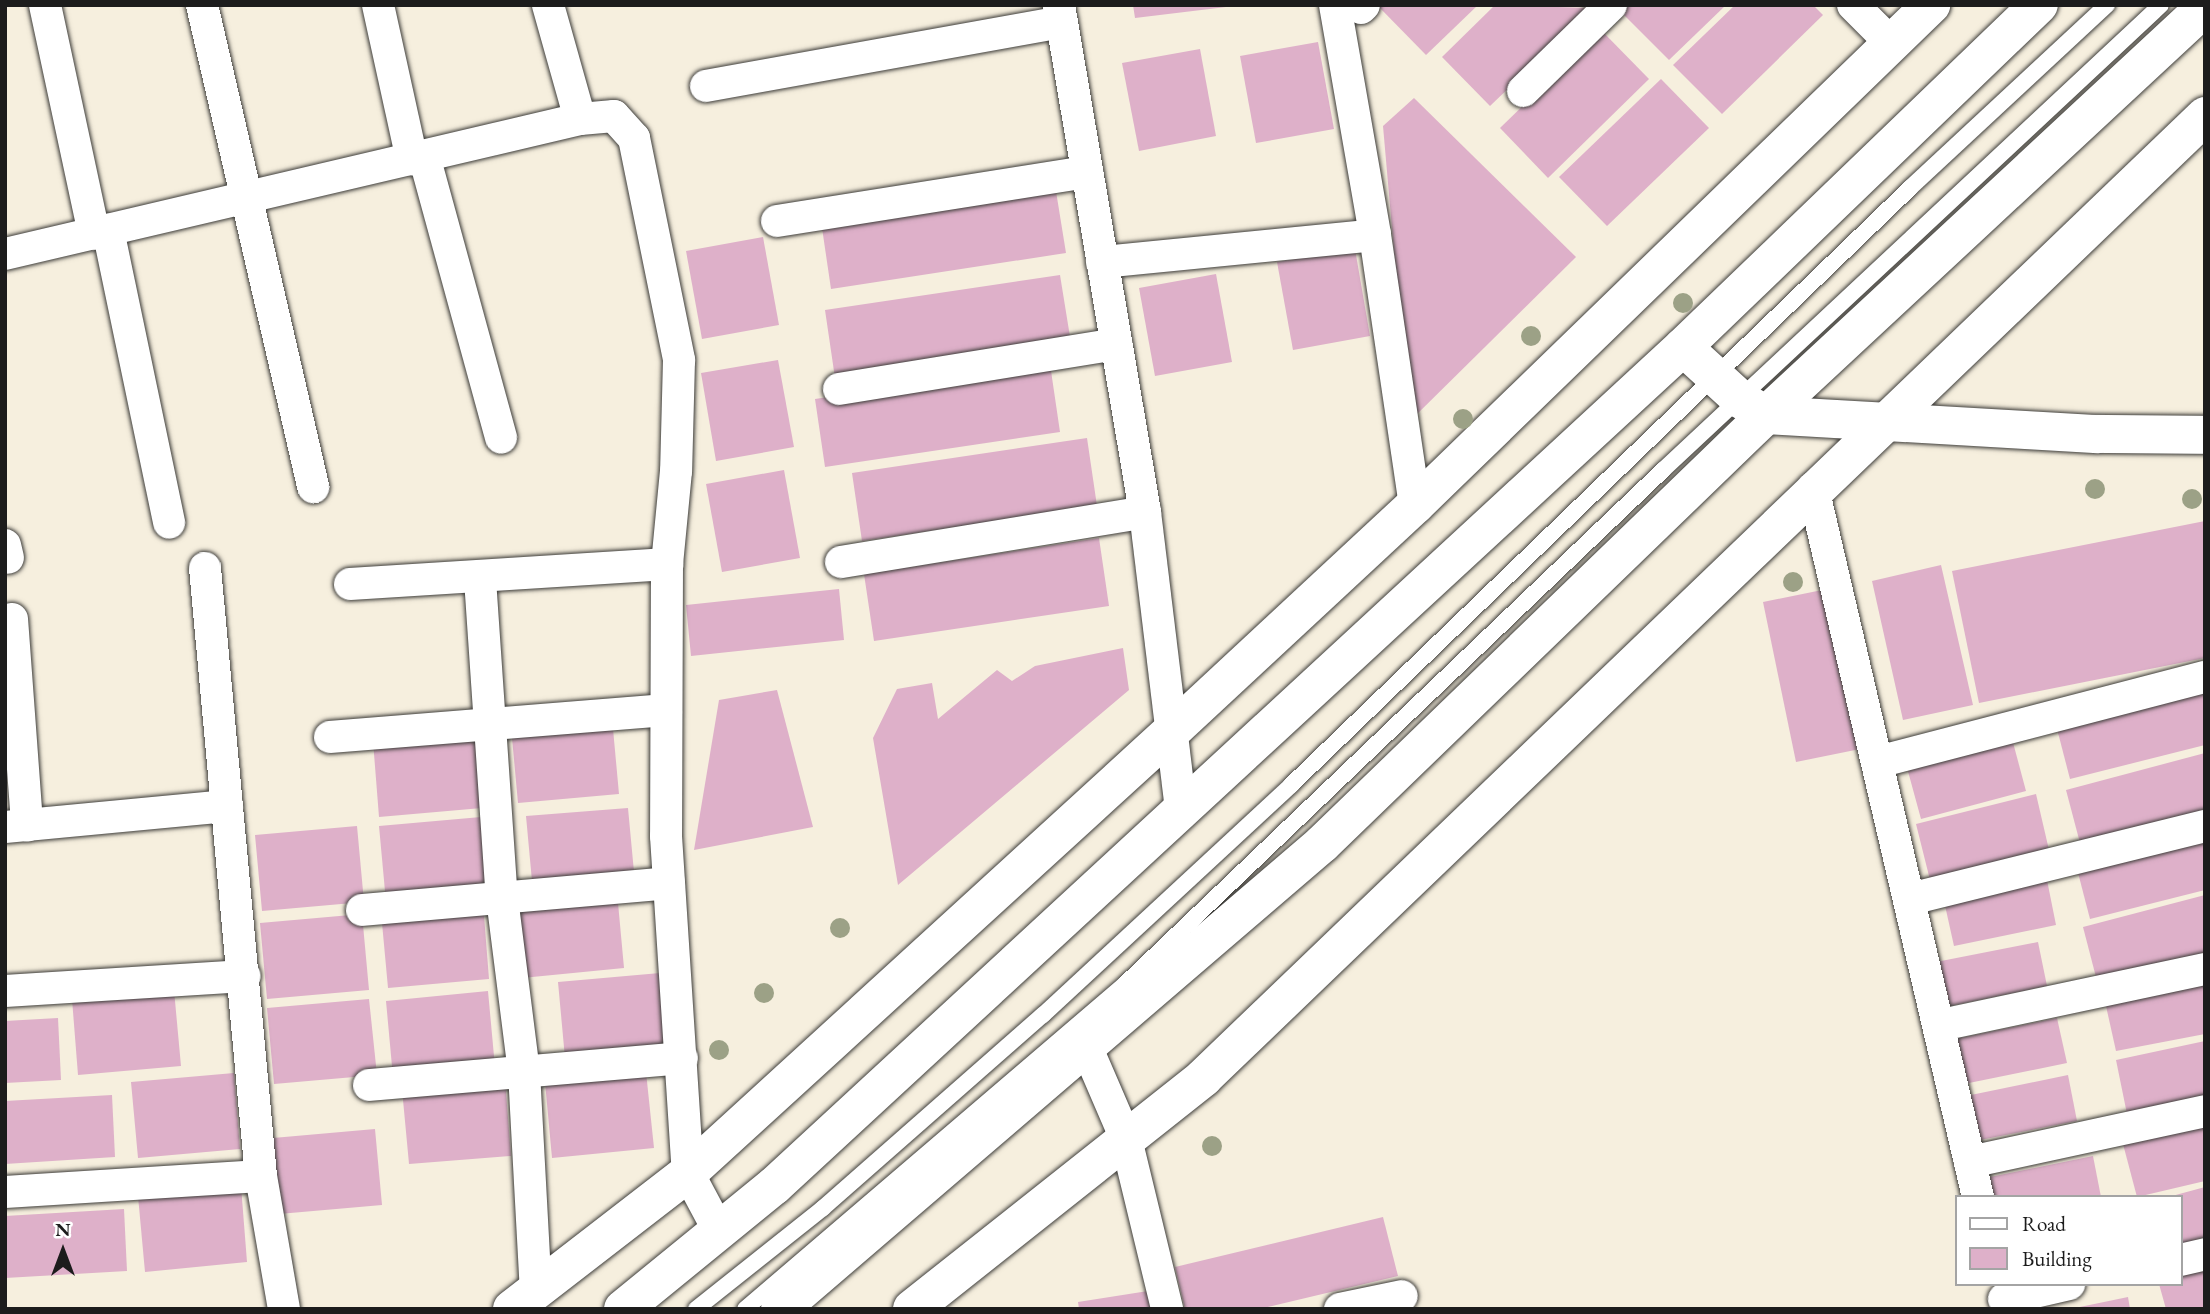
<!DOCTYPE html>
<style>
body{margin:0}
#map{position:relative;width:2210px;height:1314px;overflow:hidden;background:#f6efde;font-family:"EB Garamond",serif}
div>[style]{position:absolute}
.building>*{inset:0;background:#deb0c9}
.roads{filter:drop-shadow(0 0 2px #3d3c39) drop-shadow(0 0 2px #3d3c39)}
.service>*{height:16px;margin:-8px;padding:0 8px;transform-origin:8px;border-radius:8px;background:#fff}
.minor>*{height:32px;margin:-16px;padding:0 16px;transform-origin:16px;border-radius:16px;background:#fff}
.tertiary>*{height:38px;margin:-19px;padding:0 19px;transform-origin:19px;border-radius:19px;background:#fff}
.primary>*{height:38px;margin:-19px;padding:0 19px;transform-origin:19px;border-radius:19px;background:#fff}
.trees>*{width:20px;height:20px;margin:-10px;border-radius:50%;background:#9ca186}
span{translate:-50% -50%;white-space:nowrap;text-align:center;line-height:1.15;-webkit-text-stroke:7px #fff;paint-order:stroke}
.frame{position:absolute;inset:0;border:7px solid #1c1c1c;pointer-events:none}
.legend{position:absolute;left:1955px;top:1195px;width:228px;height:91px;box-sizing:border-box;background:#fff;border:2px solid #a4a4a4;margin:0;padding:9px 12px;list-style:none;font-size:21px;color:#1c1c1c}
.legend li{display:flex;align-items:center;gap:14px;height:35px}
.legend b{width:35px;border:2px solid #a4a4a4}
.north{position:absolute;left:28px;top:1216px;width:70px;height:70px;-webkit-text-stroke:5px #fff;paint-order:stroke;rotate:0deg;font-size:19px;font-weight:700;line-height:28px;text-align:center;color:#1c1c1c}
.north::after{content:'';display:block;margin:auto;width:24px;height:32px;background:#1c1c1c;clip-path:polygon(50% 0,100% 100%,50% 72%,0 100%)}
</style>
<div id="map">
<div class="building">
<div style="clip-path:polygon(1133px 5px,1226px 5px,1226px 7px,1135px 18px)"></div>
<div style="clip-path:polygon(1478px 5px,1426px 55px,1378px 6px,1379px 5px)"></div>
<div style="clip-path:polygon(1495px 5px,1592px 8px,1490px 106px,1442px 57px)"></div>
<div style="clip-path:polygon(1627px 5px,1726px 5px,1669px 60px,1620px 11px)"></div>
<div style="clip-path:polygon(1735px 5px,1813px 5px,1823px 15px,1722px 114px,1673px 65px)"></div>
<div style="clip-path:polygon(1601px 30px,1649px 79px,1548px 178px,1500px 128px)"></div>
<div style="clip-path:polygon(1318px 42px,1334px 129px,1256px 143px,1240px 56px)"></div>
<div style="clip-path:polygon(1200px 49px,1216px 136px,1139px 151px,1122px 63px)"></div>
<div style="clip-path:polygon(1661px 79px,1709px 128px,1607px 226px,1559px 177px)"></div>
<div style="clip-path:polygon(1414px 98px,1576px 257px,1409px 422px,1383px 126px)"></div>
<div style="clip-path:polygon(1055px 185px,1066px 253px,831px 289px,821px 221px)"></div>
<div style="clip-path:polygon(763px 237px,779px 325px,702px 339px,686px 251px)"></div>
<div style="clip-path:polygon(1355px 249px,1370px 336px,1293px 350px,1277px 262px)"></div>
<div style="clip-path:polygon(1216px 274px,1232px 362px,1155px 376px,1139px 288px)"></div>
<div style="clip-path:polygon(1060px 275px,1071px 343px,835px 378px,825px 310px)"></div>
<div style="clip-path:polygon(778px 360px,794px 447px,716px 461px,701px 373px)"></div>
<div style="clip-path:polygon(1050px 364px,1060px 432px,825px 467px,815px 399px)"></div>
<div style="clip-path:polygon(1087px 438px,1097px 506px,862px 541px,852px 473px)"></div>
<div style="clip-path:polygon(784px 470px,800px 558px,722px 572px,706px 484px)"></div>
<div style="clip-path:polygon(2205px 521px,2205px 658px,1979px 703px,1952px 571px)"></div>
<div style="clip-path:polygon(1099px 538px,1109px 606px,874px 641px,864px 574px)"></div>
<div style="clip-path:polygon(1941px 565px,1973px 705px,1903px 720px,1872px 581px)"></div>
<div style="clip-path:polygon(1832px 588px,1865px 748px,1796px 762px,1763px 602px)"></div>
<div style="clip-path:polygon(839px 589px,844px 640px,691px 656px,686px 605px)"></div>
<div style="clip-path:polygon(1123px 648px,1129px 690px,898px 885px,873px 738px,897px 689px,932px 683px,938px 719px,997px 670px,1012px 681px,1035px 666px)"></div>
<div style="clip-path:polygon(2205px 685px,2205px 745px,2070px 779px,2056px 725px)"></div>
<div style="clip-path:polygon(777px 690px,813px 827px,694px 850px,719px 700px)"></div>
<div style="clip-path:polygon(612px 718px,619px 794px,518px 803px,511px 727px)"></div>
<div style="clip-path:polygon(475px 732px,482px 808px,379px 817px,373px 741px)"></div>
<div style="clip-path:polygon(2011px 735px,2026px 791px,1921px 819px,1906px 764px)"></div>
<div style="clip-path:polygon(2205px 753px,2205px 812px,2080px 843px,2066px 790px)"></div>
<div style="clip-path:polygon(2036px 794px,2049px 850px,1930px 880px,1916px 824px)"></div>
<div style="clip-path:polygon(628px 808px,635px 883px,533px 892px,526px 816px)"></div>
<div style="clip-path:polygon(481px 817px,488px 893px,386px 902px,379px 826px)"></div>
<div style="clip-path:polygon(357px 826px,364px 902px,262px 911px,255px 835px)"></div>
<div style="clip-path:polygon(2205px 830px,2205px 890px,2090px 919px,2076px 865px)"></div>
<div style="clip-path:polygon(2047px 880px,2056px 925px,1954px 946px,1944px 901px)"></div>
<div style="clip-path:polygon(617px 892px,624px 968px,522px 978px,515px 902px)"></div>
<div style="clip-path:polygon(2205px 895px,2205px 955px,2097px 981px,2083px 927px)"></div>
<div style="clip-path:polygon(483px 903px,489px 979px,388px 988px,381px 912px)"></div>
<div style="clip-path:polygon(362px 914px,369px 990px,267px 999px,260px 923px)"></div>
<div style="clip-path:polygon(2038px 942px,2047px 986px,1945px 1007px,1936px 962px)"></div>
<div style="clip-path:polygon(660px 973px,667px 1048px,565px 1058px,558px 982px)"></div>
<div style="clip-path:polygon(2205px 976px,2205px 1034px,2116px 1051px,2104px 997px)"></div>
<div style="clip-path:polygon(174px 990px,181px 1066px,78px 1075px,72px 999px)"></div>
<div style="clip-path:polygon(488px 991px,495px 1067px,393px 1077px,386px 1001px)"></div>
<div style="clip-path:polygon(369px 999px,377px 1075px,274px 1084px,267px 1008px)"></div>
<div style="clip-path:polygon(58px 1018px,61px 1080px,5px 1083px,5px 1021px)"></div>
<div style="clip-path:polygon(2057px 1018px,2067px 1063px,1964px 1084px,1955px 1039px)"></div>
<div style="clip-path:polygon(2205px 1041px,2205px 1100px,2127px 1114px,2116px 1060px)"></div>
<div style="clip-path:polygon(646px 1072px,654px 1148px,552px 1158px,545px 1082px)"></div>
<div style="clip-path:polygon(234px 1073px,240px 1149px,138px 1158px,131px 1082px)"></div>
<div style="clip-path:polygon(2068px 1075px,2077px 1121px,1975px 1141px,1966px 1096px)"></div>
<div style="clip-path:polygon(505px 1080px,511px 1156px,409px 1164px,402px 1089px)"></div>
<div style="clip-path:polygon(112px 1095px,115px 1157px,5px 1164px,5px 1101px)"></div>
<div style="clip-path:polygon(2205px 1123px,2205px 1181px,2137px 1197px,2123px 1144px)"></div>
<div style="clip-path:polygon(375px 1129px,382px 1205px,279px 1214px,273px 1138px)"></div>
<div style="clip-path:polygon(2093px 1156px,2101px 1197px,1994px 1197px,1990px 1177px)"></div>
<div style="clip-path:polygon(241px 1186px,247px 1262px,145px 1272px,138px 1196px)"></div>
<div style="clip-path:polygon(2205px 1187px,2205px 1246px,2180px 1252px,2180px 1197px,2172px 1196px)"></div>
<div style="clip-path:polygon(124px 1209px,127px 1271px,5px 1278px,5px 1216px)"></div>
<div style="clip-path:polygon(1383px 1217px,1398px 1276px,1259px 1309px,1185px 1309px,1175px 1267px)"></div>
<div style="clip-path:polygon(2205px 1266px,2205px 1309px,2166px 1309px,2159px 1284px,2180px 1284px,2180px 1273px)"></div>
<div style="clip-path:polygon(1148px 1291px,1151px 1309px,1079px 1309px,1078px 1302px)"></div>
<div style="clip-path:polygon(2128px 1297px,2130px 1309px,2075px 1309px,2075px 1308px)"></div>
</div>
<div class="roads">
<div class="service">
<div style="left:696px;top:1309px;width:162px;rotate:-38.5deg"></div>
<div style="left:823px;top:1208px;width:293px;rotate:-41.3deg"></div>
<div style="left:1043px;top:1015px;width:338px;rotate:-42.8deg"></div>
<div style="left:1291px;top:785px;width:860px;rotate:-43.96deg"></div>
<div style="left:1910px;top:188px;width:269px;rotate:-42.9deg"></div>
<div style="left:745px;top:1309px;width:500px;rotate:-40.54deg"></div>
<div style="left:1125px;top:984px;width:744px;rotate:-43.69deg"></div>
<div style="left:1663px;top:470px;width:681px;rotate:-43.04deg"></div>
</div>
<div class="minor">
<div style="left:45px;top:5px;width:234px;rotate:77.9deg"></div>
<div style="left:202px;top:5px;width:495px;rotate:77deg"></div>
<div style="left:378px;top:5px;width:158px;rotate:77.6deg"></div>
<div style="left:548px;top:5px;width:118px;rotate:74.3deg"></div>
<div style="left:1059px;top:5px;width:514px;rotate:80.37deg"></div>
<div style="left:1145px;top:512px;width:301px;rotate:83.1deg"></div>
<div style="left:1335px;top:5px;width:233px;rotate:80.1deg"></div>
<div style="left:1375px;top:235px;width:273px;rotate:81.6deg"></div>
<div style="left:1853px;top:5px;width:54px;rotate:45deg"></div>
<div style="left:1361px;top:8px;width:4px;rotate:-45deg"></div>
<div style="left:706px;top:86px;width:361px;rotate:-10.2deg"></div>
<div style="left:1523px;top:91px;width:123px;rotate:-44.3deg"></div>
<div style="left:424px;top:156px;width:292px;rotate:74.7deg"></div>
<div style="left:777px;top:221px;width:314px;rotate:-9deg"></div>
<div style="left:108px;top:230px;width:299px;rotate:78.2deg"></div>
<div style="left:5px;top:254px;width:591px;rotate:-13.21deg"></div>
<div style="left:580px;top:119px;width:34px;rotate:-5deg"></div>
<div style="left:614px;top:116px;width:30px;rotate:48deg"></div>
<div style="left:634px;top:138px;width:227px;rotate:78.5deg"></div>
<div style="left:679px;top:360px;width:111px;rotate:91.5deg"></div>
<div style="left:676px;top:471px;width:93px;rotate:95.5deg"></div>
<div style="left:667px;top:564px;width:272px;rotate:90.2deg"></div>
<div style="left:666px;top:836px;width:338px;rotate:86.3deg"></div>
<div style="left:688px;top:1173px;width:66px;rotate:61.9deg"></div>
<div style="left:1102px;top:262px;width:274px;rotate:-5.6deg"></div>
<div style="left:839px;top:389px;width:281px;rotate:-9.2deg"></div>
<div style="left:1813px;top:488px;width:728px;rotate:76.9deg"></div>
<div style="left:5px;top:545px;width:13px;rotate:77deg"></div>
<div style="left:841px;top:562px;width:308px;rotate:-9.3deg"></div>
<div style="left:205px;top:568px;width:611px;rotate:84.74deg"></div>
<div style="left:261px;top:1176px;width:135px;rotate:80.2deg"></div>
<div style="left:480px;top:579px;width:320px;rotate:86.1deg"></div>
<div style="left:502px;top:898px;width:175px;rotate:82.8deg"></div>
<div style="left:524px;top:1072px;width:219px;rotate:86.9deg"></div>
<div style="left:350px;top:584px;width:318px;rotate:-3.6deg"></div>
<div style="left:12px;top:619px;width:207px;rotate:85.8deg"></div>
<div style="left:330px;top:737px;width:337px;rotate:-4.6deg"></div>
<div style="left:1878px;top:762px;width:338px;rotate:-14.6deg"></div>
<div style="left:5px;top:827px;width:223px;rotate:-5.4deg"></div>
<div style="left:1910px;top:899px;width:304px;rotate:-13.9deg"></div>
<div style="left:362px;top:910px;width:308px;rotate:-5deg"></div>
<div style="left:5px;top:991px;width:240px;rotate:-3.6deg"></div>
<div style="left:1941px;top:1025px;width:270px;rotate:-12deg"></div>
<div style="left:1086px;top:1046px;width:101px;rotate:66.7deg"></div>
<div style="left:1126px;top:1139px;width:175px;rotate:76.4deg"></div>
<div style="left:369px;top:1085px;width:314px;rotate:-4.9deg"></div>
<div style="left:1970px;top:1162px;width:240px;rotate:-12.2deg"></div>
<div style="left:5px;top:1192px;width:256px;rotate:-3.6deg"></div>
<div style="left:2180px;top:1260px;width:26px;rotate:-13deg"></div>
<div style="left:2004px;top:1299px;width:67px;rotate:-13deg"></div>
<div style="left:1340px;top:1309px;width:63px;rotate:-11.8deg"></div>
</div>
<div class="tertiary">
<div style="left:1683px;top:347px;width:77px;rotate:42.4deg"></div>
<div style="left:1740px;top:399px;width:31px;rotate:32deg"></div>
<div style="left:1766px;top:415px;width:333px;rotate:3.3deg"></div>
<div style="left:2098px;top:434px;width:107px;rotate:0.5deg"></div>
<div style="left:512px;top:1309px;width:222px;rotate:-37.7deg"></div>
<div style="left:688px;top:1173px;width:657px;rotate:-42.41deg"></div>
<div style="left:1173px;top:730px;width:330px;rotate:-42.9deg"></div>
<div style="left:1415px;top:505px;width:719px;rotate:-44.1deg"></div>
<div style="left:912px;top:1309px;width:372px;rotate:-38.4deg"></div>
<div style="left:1203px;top:1078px;width:1389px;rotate:-43.83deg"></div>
</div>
<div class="primary">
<div style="left:623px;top:1309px;width:195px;rotate:-39.2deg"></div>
<div style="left:774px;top:1186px;width:1237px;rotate:-42.71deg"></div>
<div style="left:1683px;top:347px;width:494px;rotate:-43.9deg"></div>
<div style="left:780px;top:1309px;width:714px;rotate:-40.63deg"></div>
<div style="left:1322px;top:844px;width:617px;rotate:-44.02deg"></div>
<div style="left:1766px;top:415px;width:599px;rotate:-42.9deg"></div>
</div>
</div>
<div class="trees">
<div style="left:1683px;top:303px"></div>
<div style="left:1531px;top:336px"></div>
<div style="left:1463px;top:419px"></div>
<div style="left:2095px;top:489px"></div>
<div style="left:2192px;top:499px"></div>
<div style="left:1793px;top:582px"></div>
<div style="left:840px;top:928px"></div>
<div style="left:764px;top:993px"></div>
<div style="left:719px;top:1050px"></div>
<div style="left:1212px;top:1146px"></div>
</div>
<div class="frame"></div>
<ul class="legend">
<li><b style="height:9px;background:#fff"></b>Road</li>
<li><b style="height:19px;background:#deb0c9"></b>Building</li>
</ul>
<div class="north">N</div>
</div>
